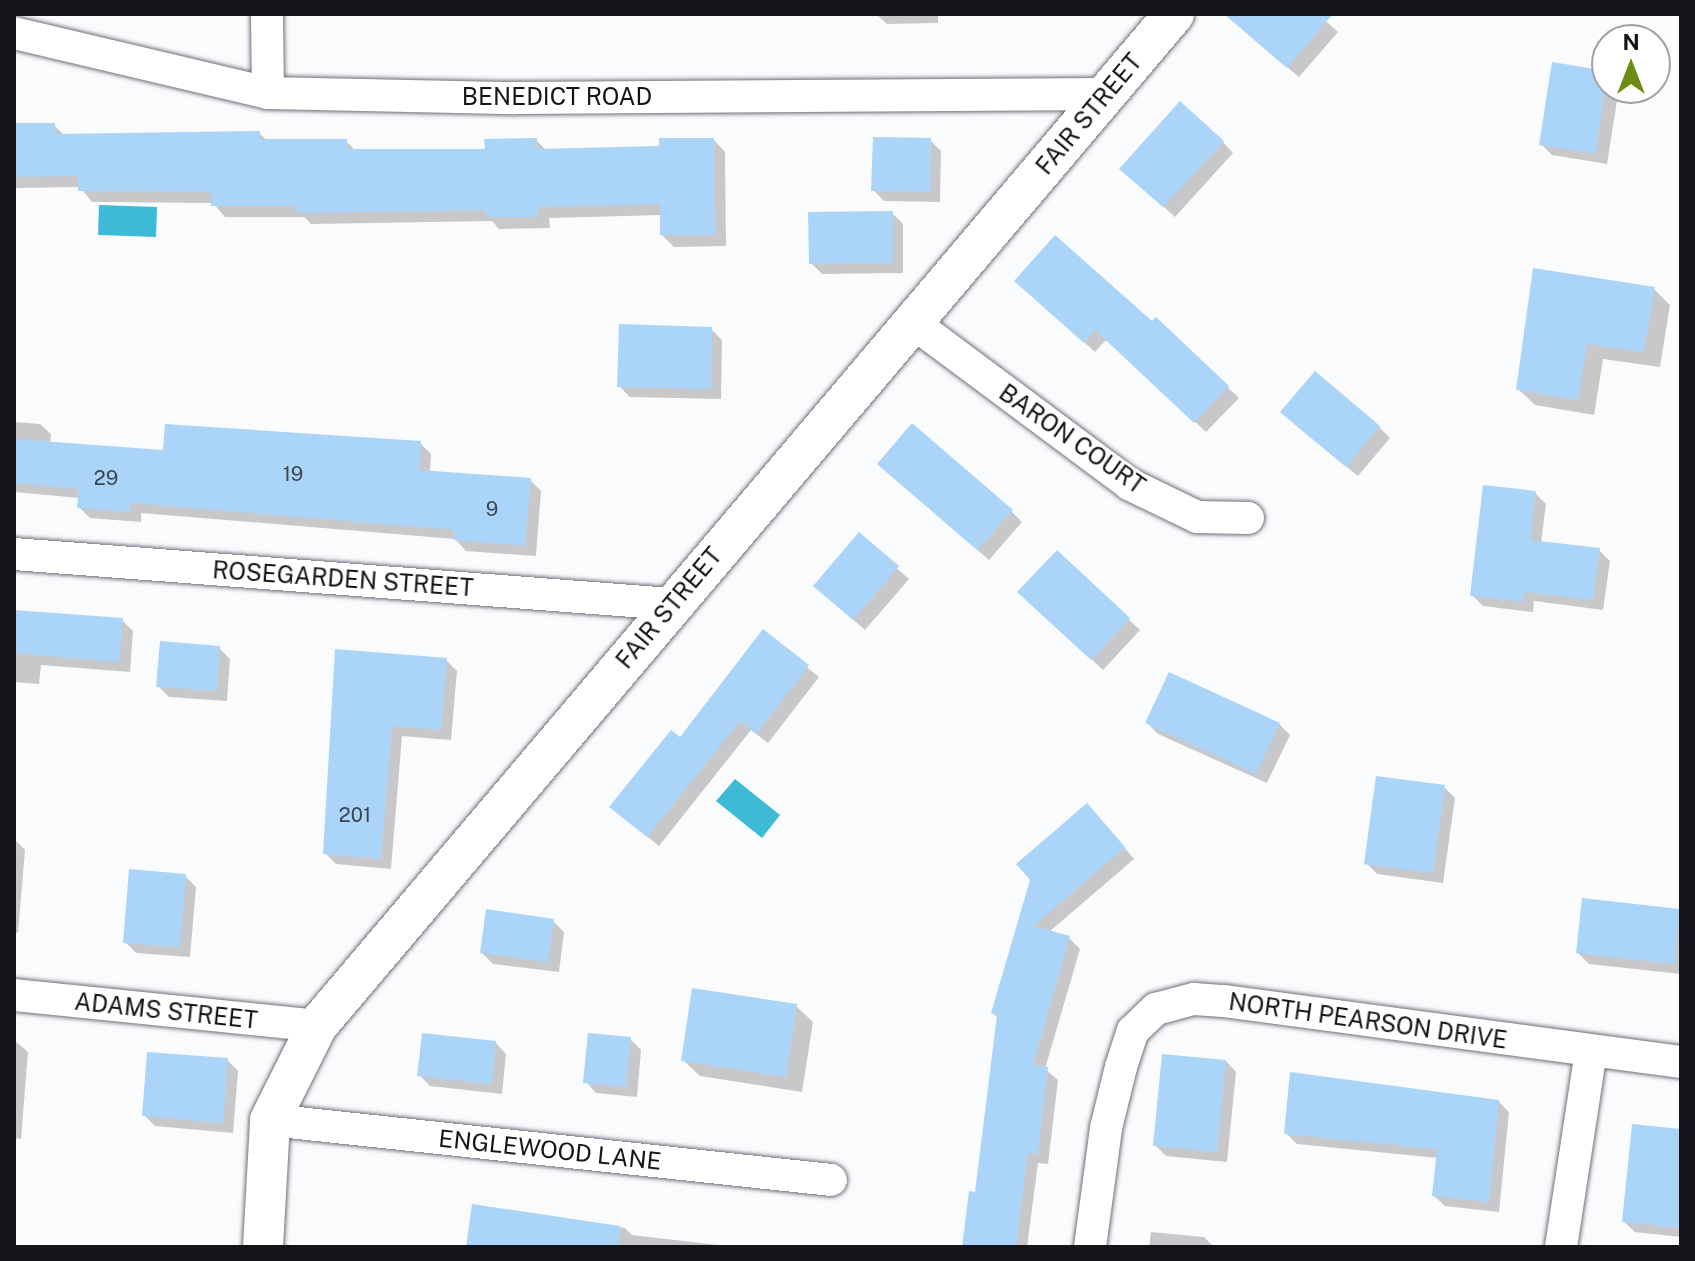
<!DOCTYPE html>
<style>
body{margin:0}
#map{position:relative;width:1695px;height:1261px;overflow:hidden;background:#fafbfd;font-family:"Public Sans",sans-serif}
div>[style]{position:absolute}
.water>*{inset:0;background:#3dbad6}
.shadow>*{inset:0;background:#0003}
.building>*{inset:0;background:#abd4f9}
.roads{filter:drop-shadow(0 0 2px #6f717b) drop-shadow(0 0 2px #6f717b)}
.minor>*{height:32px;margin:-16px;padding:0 16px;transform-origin:16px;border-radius:16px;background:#fff}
.tertiary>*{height:40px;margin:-20px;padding:0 20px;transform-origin:20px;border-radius:20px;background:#fff}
span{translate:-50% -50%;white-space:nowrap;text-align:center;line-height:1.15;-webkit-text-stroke:6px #fff;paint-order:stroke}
.number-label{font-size:20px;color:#3a4551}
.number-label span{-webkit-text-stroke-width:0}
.street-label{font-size:24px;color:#141519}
.frame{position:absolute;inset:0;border:16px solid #141519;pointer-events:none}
.north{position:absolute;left:1591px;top:24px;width:80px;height:80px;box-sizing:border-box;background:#fff;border:2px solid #a1a1a3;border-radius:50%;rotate:0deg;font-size:22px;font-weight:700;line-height:32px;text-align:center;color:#141519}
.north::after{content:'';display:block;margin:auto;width:28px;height:36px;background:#6b8d14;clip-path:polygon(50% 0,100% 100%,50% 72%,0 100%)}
</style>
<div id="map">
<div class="water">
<div style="clip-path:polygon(99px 205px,157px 207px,156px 237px,98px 235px)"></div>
<div style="clip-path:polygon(735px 779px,780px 815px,762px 838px,716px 801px)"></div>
</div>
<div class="shadow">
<div style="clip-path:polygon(876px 14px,938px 14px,938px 23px,887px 24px)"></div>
<div style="clip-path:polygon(1259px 14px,1318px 14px,1338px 32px,1299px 77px,1256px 41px)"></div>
<div style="clip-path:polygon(1554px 64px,1607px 73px,1607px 88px,1619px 88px,1607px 164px,1552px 155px,1541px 144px)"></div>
<div style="clip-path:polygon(14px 125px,54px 125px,65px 136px,259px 133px,268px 141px,346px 141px,356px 151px,487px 151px,536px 140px,547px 151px,661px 148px,714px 140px,725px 152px,726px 246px,674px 247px,662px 235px,662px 215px,549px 218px,550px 228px,499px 229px,492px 221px,311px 224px,304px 217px,225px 217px,213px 203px,92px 202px,80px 187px,14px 188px)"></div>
<div style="clip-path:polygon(930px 140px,941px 151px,940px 202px,884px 201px,873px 190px)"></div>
<div style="clip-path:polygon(1223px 142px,1233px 153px,1175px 217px,1133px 179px)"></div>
<div style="clip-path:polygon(892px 213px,903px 224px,903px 273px,822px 274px,811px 263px)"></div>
<div style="clip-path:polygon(1654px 289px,1670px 305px,1660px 367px,1603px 359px,1594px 415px,1535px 405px,1518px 389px)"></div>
<div style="clip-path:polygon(1028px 291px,1152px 324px,1157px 320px,1239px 398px,1206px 432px,1107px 339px,1095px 352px)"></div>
<div style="clip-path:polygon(711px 329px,722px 340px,721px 399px,630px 397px,619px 386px)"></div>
<div style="clip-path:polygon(14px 422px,40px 424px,51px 434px,50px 444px,164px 453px,420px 443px,431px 454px,430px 473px,530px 480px,541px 491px,536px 556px,466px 551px,455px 539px,141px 513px,141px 522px,90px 518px,79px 507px,80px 498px,14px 492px)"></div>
<div style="clip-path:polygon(1293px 423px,1379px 427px,1390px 438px,1358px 476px)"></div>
<div style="clip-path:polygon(890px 474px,1011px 511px,1022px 522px,989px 560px)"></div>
<div style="clip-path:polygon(1535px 493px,1546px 504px,1541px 543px,1599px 550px,1610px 561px,1603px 610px,1534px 601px,1533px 612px,1483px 606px,1472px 595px)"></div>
<div style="clip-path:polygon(859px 535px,909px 579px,865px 630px,827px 597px)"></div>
<div style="clip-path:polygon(1057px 553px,1140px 630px,1103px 670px,1031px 603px)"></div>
<div style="clip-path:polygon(14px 611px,122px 620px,133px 631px,130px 672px,41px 665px,39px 684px,14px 682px)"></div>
<div style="clip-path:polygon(763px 632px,819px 677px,768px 743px,751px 730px,659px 846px,623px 817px)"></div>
<div style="clip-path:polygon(219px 648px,230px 659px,227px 701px,169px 697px,158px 686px)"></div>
<div style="clip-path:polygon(336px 651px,446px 660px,457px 671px,451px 740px,402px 736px,391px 869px,336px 864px,325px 853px)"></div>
<div style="clip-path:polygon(1147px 723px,1279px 724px,1290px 735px,1267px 783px,1158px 734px)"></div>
<div style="clip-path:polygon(1444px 787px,1455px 798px,1443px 883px,1377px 874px,1366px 863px)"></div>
<div style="clip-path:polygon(1098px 816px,1134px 859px,1049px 932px,1069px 938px,1080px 949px,1045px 1069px,1058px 1080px,1048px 1164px,1038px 1163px,1027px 1247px,964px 1247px,976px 1194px,998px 1018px,993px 1013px,1032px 880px)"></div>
<div style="clip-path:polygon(14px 839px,25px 850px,18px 933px,14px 932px)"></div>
<div style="clip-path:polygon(185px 876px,196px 887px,190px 957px,136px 953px,125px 942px)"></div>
<div style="clip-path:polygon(1583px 900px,1681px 911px,1681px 974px,1589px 964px,1578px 953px)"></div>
<div style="clip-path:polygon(553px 921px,564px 932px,559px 972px,493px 964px,482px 953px)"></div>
<div style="clip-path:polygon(796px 1006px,813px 1022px,802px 1092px,700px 1076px,683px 1060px)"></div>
<div style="clip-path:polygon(630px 1039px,641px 1050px,637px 1097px,596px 1093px,586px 1082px)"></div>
<div style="clip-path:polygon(14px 1040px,28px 1052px,21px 1139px,14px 1138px)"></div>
<div style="clip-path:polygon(496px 1043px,506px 1054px,502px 1094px,430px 1086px,419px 1075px)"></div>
<div style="clip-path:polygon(227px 1060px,238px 1071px,233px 1133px,155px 1126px,144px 1115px)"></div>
<div style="clip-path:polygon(1226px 1061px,1236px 1072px,1227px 1162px,1166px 1156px,1155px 1145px)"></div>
<div style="clip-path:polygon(1498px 1101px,1509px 1112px,1499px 1212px,1445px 1206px,1434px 1196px,1438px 1158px,1297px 1144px,1286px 1133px)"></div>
<div style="clip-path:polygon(1681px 1131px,1681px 1237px,1635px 1232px,1624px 1222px)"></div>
<div style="clip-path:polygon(473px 1206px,625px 1228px,632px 1235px,736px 1247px,468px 1247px)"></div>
<div style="clip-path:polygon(1151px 1232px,1204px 1237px,1214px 1247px,1149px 1247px)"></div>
</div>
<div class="building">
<div style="clip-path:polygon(1224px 14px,1333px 14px,1287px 68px)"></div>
<div style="clip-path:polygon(1552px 62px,1607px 71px,1596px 154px,1539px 145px)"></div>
<div style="clip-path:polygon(1180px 101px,1224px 141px,1163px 207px,1119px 169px)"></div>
<div style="clip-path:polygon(14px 123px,55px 123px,55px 134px,260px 131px,260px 139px,347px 139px,347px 149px,485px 149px,484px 139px,537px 138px,537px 149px,659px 146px,659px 138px,714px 138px,715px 235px,660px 235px,660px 204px,538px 207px,538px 217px,486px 217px,485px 210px,297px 213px,297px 206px,211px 206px,211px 192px,78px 191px,78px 176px,14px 177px)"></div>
<div style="clip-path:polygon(873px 137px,931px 138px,930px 192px,871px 191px)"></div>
<div style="clip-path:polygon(893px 211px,893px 263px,809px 264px,808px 212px)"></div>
<div style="clip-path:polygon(1055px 235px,1152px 321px,1156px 317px,1229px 386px,1194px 423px,1095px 330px,1084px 343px,1014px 281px)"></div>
<div style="clip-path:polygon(1533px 268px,1655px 287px,1644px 352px,1587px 344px,1578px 400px,1516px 390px)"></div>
<div style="clip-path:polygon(619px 324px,712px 327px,711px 389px,617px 387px)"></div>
<div style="clip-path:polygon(1315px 371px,1380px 426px,1346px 467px,1280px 412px)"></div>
<div style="clip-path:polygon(912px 423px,1013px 510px,977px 550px,877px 464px)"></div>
<div style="clip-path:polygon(165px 424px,421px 441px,419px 470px,531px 478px,525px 546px,454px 540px,454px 530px,131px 503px,130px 512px,77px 508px,79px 489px,14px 483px,14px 439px,163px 450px)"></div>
<div style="clip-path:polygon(1483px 485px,1536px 491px,1530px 540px,1600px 548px,1593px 600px,1524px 592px,1523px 602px,1470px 596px)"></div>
<div style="clip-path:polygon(859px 532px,899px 566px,853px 620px,813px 586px)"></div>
<div style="clip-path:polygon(1057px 550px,1130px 618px,1091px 660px,1017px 592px)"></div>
<div style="clip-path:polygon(14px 610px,123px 618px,119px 662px,14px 653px)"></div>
<div style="clip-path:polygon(763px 629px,809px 665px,756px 734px,740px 721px,647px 837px,609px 807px,671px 730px,680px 737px)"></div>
<div style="clip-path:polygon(160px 641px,220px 646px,217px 691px,156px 687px)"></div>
<div style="clip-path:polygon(335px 649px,447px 658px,441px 730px,392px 726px,381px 859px,323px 854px)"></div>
<div style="clip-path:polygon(1169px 672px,1280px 723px,1256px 774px,1145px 723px)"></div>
<div style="clip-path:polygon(1376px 776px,1445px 785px,1433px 873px,1364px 864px)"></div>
<div style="clip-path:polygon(1087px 803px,1125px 847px,1034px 926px,1070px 936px,1033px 1065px,1048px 1067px,1038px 1154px,1028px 1153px,1016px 1247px,962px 1247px,969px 1191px,975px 1192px,997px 1015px,991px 1013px,1030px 880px,1016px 864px)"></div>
<div style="clip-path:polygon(129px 869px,186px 874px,180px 947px,123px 943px)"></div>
<div style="clip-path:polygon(1582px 898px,1680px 909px,1674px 964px,1576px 953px)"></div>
<div style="clip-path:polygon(486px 909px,554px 919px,548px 962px,480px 953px)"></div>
<div style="clip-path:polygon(692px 988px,797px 1004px,786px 1077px,681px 1061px)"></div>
<div style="clip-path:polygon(422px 1033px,496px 1041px,492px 1084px,417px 1076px)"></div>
<div style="clip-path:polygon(588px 1033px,631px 1037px,626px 1087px,583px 1083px)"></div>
<div style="clip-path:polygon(147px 1052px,228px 1058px,223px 1123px,142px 1116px)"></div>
<div style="clip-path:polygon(1162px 1054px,1226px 1060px,1217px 1152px,1153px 1146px)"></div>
<div style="clip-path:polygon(1290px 1072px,1499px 1100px,1489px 1202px,1432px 1196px,1437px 1149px,1284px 1134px)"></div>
<div style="clip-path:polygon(1632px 1124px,1681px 1129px,1681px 1228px,1622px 1222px)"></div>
<div style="clip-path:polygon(472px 1204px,620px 1226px,618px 1247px,466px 1247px)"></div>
</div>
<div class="roads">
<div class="minor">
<div style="left:267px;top:14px;width:79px;rotate:89.3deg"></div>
<div style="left:14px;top:33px;width:261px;rotate:13.3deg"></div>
<div style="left:268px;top:93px;width:247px;rotate:1.2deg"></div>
<div style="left:515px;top:98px;width:591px;rotate:-0.39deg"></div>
<div style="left:912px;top:322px;width:271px;rotate:36.7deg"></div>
<div style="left:1129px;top:484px;width:76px;rotate:25.9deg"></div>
<div style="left:1197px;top:517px;width:51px;rotate:1.1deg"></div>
<div style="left:14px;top:554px;width:660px;rotate:4.35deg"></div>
<div style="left:14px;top:995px;width:305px;rotate:5.8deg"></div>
<div style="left:270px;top:1120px;width:564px;rotate:6.1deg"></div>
<div style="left:1090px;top:1247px;width:120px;rotate:-82.3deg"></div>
<div style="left:1106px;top:1128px;width:63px;rotate:-76.2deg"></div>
<div style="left:1121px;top:1067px;width:38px;rotate:-72deg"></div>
<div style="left:1133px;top:1031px;width:32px;rotate:-44deg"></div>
<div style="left:1156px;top:1009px;width:39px;rotate:-15deg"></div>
<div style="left:1194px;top:999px;width:30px;rotate:4deg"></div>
<div style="left:1224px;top:1001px;width:461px;rotate:7.6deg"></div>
<div style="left:1561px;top:1247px;width:198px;rotate:-81.3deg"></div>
</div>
<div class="tertiary">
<div style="left:263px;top:1247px;width:127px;rotate:-86.8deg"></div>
<div style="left:270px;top:1120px;width:105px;rotate:-63.4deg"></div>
<div style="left:317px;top:1026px;width:1326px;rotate:-49.74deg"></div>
</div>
</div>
<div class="number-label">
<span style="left:293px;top:474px">19</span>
<span style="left:106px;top:478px">29</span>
<span style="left:492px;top:509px">9</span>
<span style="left:355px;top:815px">201</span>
</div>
<div class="street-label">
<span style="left:557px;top:97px">BENEDICT ROAD</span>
<span style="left:1089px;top:114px;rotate:-50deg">FAIR STREET</span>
<span style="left:1072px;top:439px;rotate:35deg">BARON COURT</span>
<span style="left:343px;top:579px;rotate:4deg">ROSEGARDEN STREET</span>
<span style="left:669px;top:608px;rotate:-50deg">FAIR STREET</span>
<span style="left:166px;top:1011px;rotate:6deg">ADAMS STREET</span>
<span style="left:1368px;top:1021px;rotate:8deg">NORTH PEARSON DRIVE</span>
<span style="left:550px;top:1150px;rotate:6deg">ENGLEWOOD LANE</span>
</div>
<div class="frame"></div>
<div class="north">N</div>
</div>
